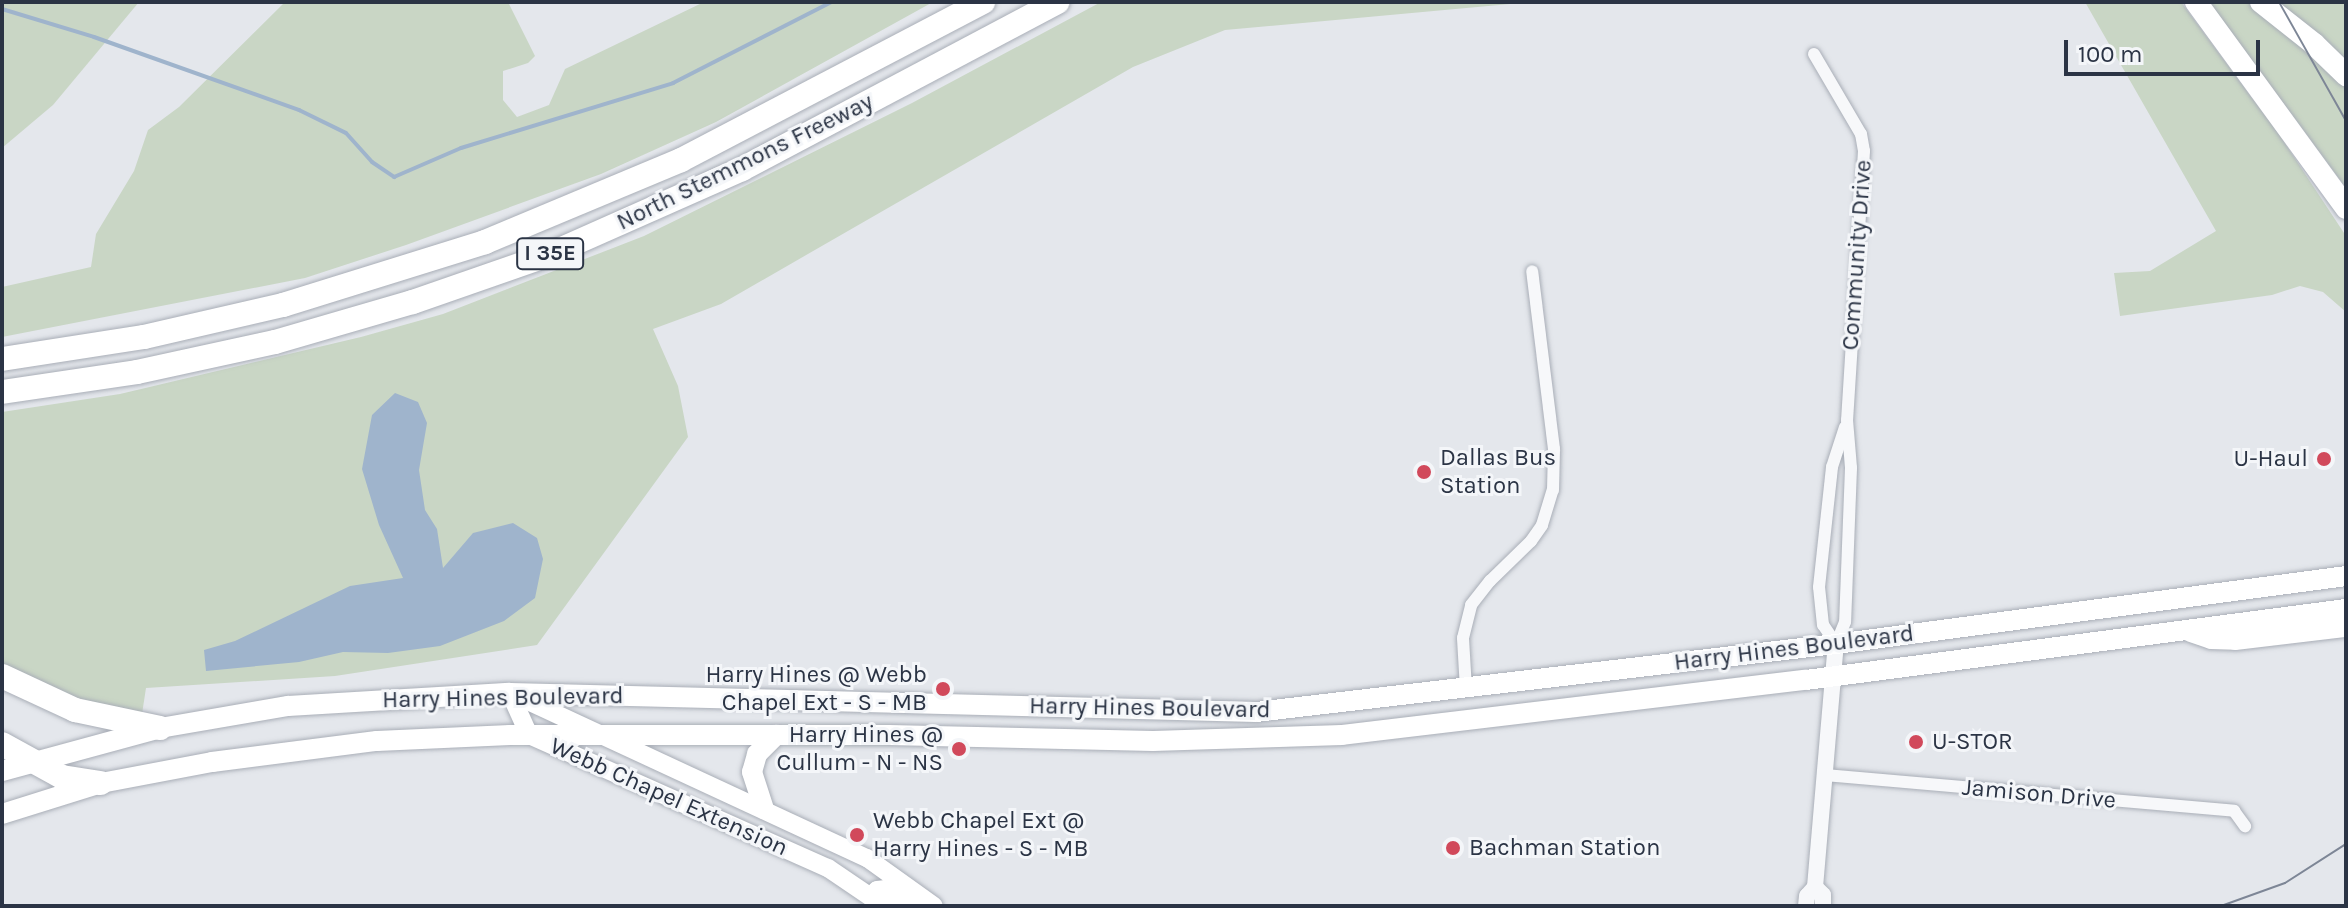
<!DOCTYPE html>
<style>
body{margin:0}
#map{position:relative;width:2348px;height:908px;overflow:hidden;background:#e4e7ec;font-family:Karla,sans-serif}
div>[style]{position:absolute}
.green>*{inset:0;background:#c9d6c5}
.water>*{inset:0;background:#9fb4cc}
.stream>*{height:4px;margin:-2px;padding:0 2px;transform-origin:2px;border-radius:2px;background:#9fb4cc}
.roads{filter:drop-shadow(0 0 2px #a9aeb7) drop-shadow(0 0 2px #a9aeb7)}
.minor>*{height:12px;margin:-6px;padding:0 6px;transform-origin:6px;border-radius:6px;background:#f7f8fa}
.tertiary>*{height:16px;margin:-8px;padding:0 8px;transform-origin:8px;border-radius:8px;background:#f7f8fa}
.secondary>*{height:18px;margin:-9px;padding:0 9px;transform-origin:9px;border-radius:9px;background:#fff}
.primary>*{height:20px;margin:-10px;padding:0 10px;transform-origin:10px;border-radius:10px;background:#fff}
.trunk>*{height:22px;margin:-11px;padding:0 11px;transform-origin:11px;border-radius:11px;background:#fff}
.motorway>*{height:24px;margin:-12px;padding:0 12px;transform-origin:12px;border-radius:12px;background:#fff}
.tram>*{height:2px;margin:-1px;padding:0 1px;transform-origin:1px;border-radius:1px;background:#7d8696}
.dots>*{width:22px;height:22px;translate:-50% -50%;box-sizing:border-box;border:4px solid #f4f6f9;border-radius:50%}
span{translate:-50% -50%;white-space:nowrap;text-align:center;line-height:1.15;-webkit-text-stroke:6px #f4f6f9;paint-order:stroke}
.shield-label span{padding:2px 6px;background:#f4f6f9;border:2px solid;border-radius:6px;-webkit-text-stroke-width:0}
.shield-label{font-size:22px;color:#2b3445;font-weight:700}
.street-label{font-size:24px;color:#2b3445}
.poi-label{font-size:24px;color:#2b3445}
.left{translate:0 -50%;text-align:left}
.right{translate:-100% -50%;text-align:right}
.frame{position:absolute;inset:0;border:4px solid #2b3445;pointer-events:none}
.scale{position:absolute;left:2064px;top:40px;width:196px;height:36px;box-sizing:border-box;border:4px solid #2b3445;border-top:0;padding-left:10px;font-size:24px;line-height:28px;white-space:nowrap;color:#2b3445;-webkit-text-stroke:6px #f4f6f9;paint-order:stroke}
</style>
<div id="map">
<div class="green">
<div style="clip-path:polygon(2px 2px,139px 2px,53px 105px,2px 148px)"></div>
<div style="clip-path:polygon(285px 2px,508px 2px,535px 56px,528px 63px,503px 71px,503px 100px,517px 117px,549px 105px,565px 69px,704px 2px,933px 2px,716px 122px,601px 174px,406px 245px,305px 278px,2px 337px,2px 287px,91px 267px,96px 234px,134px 171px,148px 130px,179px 107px)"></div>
<div style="clip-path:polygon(1101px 2px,1510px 4px,1225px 30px,1133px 67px,721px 304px,653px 329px,678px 386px,688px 437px,537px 645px,335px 676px,146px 688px,142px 714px,84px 704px,2px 667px,2px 412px,120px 394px,361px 337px,443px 314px,644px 236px,912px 103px)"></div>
<div style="clip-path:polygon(2085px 2px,2181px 2px,2280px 136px,2346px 236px,2346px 312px,2323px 292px,2300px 286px,2272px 295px,2120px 316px,2114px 273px,2150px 271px,2216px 231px)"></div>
<div style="clip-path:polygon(2209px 2px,2247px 2px,2259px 10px,2265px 2px,2346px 2px,2346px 188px)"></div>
</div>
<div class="water">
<div style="clip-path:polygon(395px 393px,418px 402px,427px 423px,419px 470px,425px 510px,437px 529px,443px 568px,473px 533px,513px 523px,537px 538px,543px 559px,535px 598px,504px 621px,440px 646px,388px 653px,343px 652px,299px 662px,206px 671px,204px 650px,235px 641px,350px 586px,403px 578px,379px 525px,362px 469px,372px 415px)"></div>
</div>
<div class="stream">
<div style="left:2px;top:9px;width:96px;rotate:16.9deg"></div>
<div style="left:94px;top:37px;width:218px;rotate:19.6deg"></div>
<div style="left:299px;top:110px;width:52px;rotate:26.1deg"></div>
<div style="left:346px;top:133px;width:39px;rotate:48deg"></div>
<div style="left:372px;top:162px;width:27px;rotate:34deg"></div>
<div style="left:394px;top:177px;width:73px;rotate:-23.4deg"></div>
<div style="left:461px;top:148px;width:222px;rotate:-17deg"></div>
<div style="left:673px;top:83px;width:178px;rotate:-27.1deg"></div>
</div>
<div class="roads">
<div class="minor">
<div style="left:1814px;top:54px;width:93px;rotate:59.6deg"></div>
<div style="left:1861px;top:134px;width:17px;rotate:80deg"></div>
<div style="left:1864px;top:151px;width:270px;rotate:93.6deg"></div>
<div style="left:1847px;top:420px;width:48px;rotate:85.2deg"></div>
<div style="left:1851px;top:468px;width:154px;rotate:92.2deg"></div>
<div style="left:1845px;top:622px;width:24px;rotate:112deg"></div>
<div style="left:1836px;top:644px;width:23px;rotate:-124deg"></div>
<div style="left:1823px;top:625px;width:38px;rotate:-96deg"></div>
<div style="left:1819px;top:587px;width:121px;rotate:-83.8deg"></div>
<div style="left:1832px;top:467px;width:42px;rotate:-72deg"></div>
<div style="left:1466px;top:689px;width:51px;rotate:-93.4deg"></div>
<div style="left:1463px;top:638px;width:34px;rotate:-76deg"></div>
<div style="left:1471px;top:605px;width:31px;rotate:-52deg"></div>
<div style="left:1490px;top:581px;width:57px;rotate:-44.3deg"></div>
<div style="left:1531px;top:541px;width:19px;rotate:-55deg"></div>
<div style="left:1542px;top:525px;width:37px;rotate:-73deg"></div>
<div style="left:1553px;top:490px;width:41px;rotate:-88.6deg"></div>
<div style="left:1554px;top:449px;width:179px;rotate:-97deg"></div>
<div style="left:1825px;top:775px;width:411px;rotate:5deg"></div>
<div style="left:2234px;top:811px;width:19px;rotate:54deg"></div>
</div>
<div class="tertiary">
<div style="left:1815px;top:887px;width:11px;rotate:45deg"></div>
<div style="left:1823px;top:895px;width:11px;rotate:90deg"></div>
<div style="left:1806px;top:906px;width:10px;rotate:-84deg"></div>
<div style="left:1807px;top:896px;width:12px;rotate:-48deg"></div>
<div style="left:1815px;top:887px;width:244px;rotate:-85.1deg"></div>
</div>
<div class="secondary">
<div style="left:510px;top:693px;width:46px;rotate:65.7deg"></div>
<div style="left:529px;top:735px;width:327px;rotate:24deg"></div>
<div style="left:828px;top:868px;width:68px;rotate:34.2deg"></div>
<div style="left:513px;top:694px;width:390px;rotate:24.9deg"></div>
<div style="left:867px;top:858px;width:82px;rotate:35.6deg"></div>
<div style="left:872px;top:898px;width:9px;rotate:-58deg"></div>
<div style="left:877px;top:890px;width:9px;rotate:-6deg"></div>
<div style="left:886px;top:889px;width:29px;rotate:36deg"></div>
</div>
<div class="primary">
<div style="left:2191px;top:632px;width:21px;rotate:19deg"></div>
<div style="left:2211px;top:639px;width:24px;rotate:2deg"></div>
<div style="left:2235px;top:640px;width:112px;rotate:-6.7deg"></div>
<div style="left:2px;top:771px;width:164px;rotate:-15.2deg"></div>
<div style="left:160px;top:728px;width:130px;rotate:-9.8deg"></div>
<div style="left:288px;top:706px;width:222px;rotate:-3.4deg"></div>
<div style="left:510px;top:693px;width:746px;rotate:1.46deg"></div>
<div style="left:1256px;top:712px;width:584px;rotate:-6.69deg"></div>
<div style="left:1836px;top:644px;width:515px;rotate:-7.59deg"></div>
<div style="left:764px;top:809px;width:39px;rotate:-108deg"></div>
<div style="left:752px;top:772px;width:19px;rotate:-74deg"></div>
<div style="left:757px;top:754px;width:27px;rotate:-45deg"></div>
<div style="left:2px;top:814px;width:104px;rotate:-17.4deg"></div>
<div style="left:101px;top:783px;width:113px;rotate:-10.7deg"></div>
<div style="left:212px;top:762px;width:166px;rotate:-7.3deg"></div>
<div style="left:377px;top:741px;width:133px;rotate:-2.6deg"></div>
<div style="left:510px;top:735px;width:379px"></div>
<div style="left:889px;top:735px;width:264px;rotate:1.3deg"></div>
<div style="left:1153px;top:741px;width:189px;rotate:-1.8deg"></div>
<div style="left:1342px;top:735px;width:467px;rotate:-6.8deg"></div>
<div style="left:1806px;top:680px;width:545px;rotate:-7.49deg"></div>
</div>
<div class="trunk">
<div style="left:2196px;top:2px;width:255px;rotate:53.9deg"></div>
<div style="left:2261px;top:2px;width:68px;rotate:38.4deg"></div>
<div style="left:2314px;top:44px;width:45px;rotate:44.1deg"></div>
</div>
<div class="motorway">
<div style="left:2px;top:359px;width:144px;rotate:-8.8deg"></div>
<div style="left:144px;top:337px;width:143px;rotate:-13deg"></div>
<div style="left:283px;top:305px;width:212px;rotate:-17.3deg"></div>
<div style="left:485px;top:242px;width:212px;rotate:-22.7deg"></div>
<div style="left:681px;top:160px;width:341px;rotate:-27.6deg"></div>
<div style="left:2px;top:392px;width:136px;rotate:-8.4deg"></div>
<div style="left:137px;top:372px;width:141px;rotate:-12.3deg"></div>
<div style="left:275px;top:342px;width:144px;rotate:-16.2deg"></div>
<div style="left:413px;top:302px;width:143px;rotate:-19.2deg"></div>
<div style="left:548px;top:255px;width:212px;rotate:-23.9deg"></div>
<div style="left:742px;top:169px;width:357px;rotate:-27.9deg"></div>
<div style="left:2px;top:676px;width:81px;rotate:25deg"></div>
<div style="left:75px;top:710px;width:87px;rotate:12deg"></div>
<div style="left:2px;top:744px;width:68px;rotate:28.8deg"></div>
<div style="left:62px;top:777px;width:39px;rotate:9deg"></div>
</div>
</div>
<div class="tram">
<div style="left:2279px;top:2px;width:137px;rotate:60.6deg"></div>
<div style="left:2221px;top:906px;width:68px;rotate:-19.8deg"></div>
<div style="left:2285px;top:883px;width:72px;rotate:-32.6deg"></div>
</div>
<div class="dots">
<div style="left:2324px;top:459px;background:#d1495b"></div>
<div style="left:1424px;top:472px;background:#d1495b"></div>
<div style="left:943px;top:689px;background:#d1495b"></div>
<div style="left:1916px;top:742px;background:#d1495b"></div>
<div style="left:959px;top:749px;background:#d1495b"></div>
<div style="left:857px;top:835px;background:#d1495b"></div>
<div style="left:1453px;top:848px;background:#d1495b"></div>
</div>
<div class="shield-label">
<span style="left:550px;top:254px">I 35E</span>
</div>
<div class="street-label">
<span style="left:745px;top:162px;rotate:-26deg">North Stemmons Freeway</span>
<span style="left:1857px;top:255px;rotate:-86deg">Community Drive</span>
<span style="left:1794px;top:648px;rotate:-7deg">Harry Hines Boulevard</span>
<span style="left:503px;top:698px;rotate:-1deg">Harry Hines Boulevard</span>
<span style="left:1150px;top:708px;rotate:1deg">Harry Hines Boulevard</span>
<span style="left:2039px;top:794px;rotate:5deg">Jamison Drive</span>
<span style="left:669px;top:797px;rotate:24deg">Webb Chapel Extension</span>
</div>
<div class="poi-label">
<span class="left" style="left:1440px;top:472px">Dallas Bus<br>Station</span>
<span class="right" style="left:2308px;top:459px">U-Haul</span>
<span class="right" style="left:927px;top:689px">Harry Hines @ Webb<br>Chapel Ext - S - MB</span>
<span class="right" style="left:943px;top:749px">Harry Hines @<br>Cullum - N - NS</span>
<span class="left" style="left:1932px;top:742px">U-STOR</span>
<span class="left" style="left:873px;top:835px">Webb Chapel Ext @<br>Harry Hines - S - MB</span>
<span class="left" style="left:1469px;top:848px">Bachman Station</span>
</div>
<div class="frame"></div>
<div class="scale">100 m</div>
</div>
